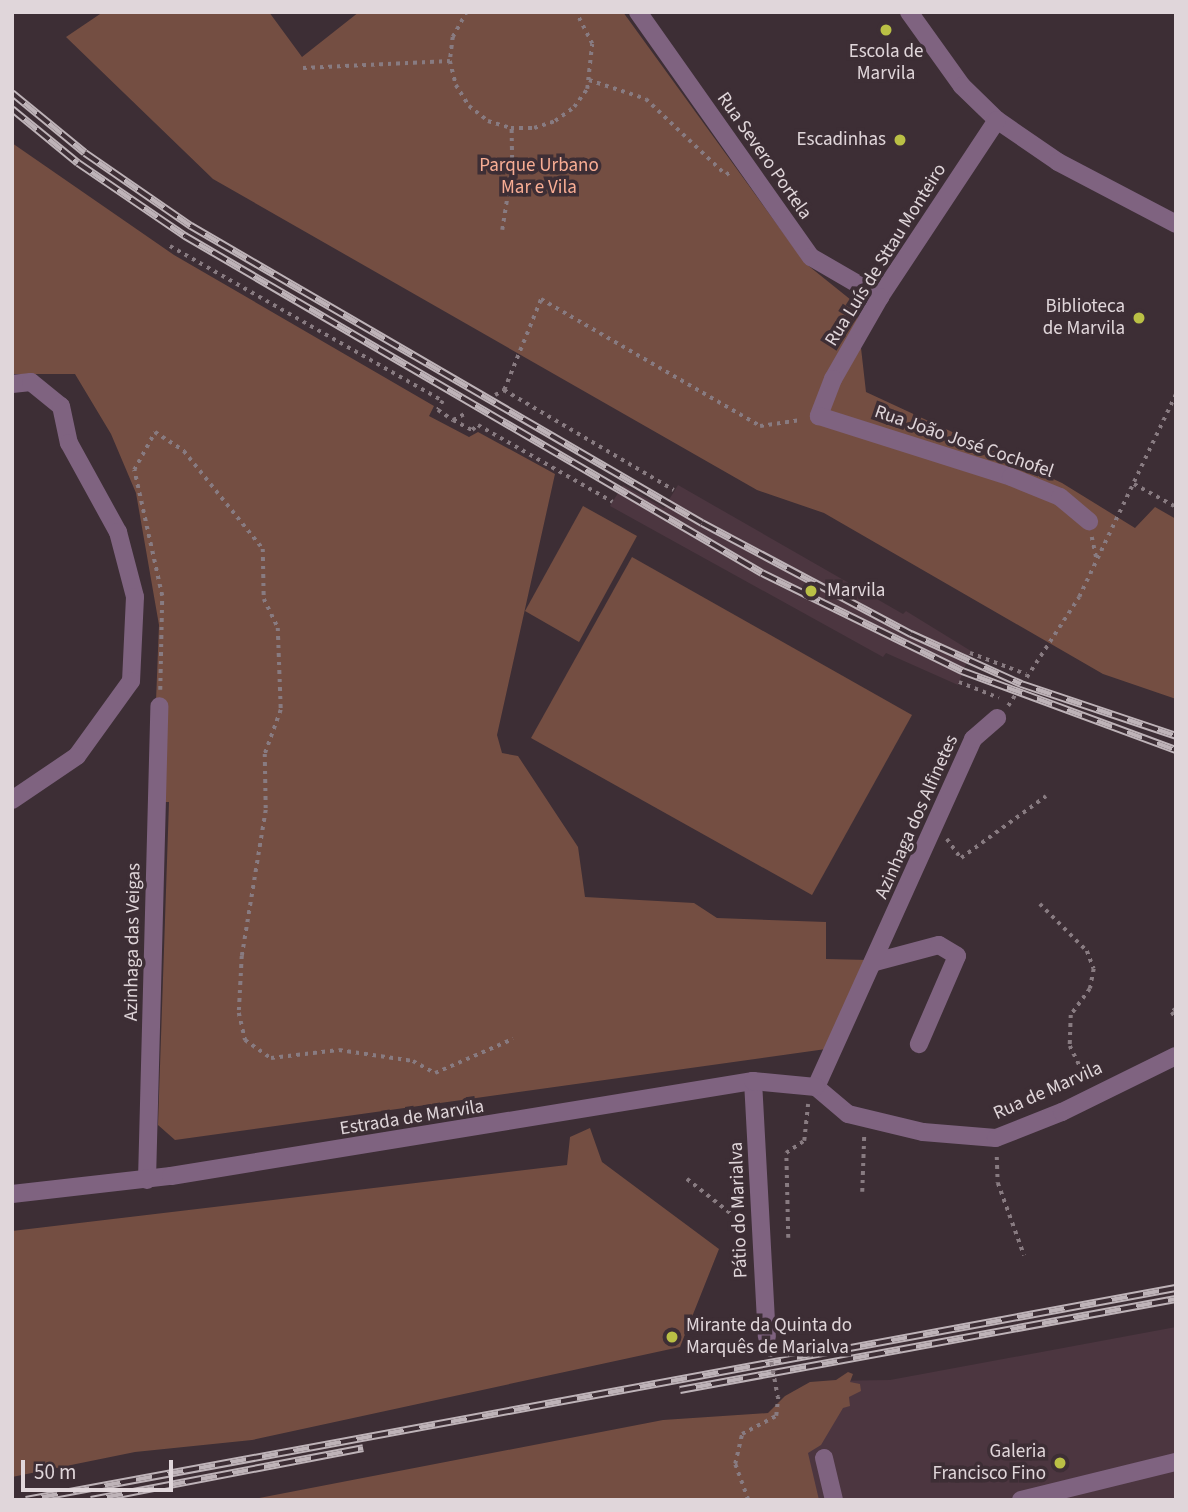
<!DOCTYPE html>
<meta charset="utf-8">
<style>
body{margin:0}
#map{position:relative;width:1188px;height:1512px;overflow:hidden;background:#3d2e35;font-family:"Source Sans 3",sans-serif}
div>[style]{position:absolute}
.built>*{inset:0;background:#4c3640}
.green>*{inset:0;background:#744e42}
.path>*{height:3.5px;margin-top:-1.75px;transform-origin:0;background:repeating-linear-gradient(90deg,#887b81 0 3.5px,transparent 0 8.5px)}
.minor>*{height:18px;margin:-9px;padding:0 9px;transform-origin:9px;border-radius:9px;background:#7f6380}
.rail>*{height:8px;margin-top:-4px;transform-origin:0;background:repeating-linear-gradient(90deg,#3d2e35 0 16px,#beb3b8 0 32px);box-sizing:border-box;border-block:2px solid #beb3b8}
.path-bridge>*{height:3.5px;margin-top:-1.75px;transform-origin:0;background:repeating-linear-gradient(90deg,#887b81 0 3.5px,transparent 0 8.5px)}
.dots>*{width:19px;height:19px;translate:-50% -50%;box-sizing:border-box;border:4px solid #3d2e35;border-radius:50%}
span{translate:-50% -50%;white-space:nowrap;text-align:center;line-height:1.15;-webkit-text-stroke:7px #3d2e35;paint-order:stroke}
.poi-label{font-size:19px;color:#e0d6da}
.right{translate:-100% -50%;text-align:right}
.left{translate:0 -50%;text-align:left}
.street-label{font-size:19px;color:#e0d6da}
.park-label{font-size:19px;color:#f8ad94}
.frame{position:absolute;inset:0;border:14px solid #e0d6da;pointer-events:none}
.scale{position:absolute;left:21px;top:1460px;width:152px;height:32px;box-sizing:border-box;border:4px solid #e0d6da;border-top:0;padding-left:9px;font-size:21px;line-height:24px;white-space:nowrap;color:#e0d6da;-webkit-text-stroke:5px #3d2e35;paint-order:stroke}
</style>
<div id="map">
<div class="built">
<div style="clip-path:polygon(623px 485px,664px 508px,678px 485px,903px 614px,906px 611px,971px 651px,958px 685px,886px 653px,883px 657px,610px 506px)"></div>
<div style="clip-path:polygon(1176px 1327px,1176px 1500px,758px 1500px,827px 1381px,890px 1380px)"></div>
</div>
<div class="green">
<div style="clip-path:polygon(103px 12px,269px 12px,302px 57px,359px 12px,623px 12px,805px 263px,856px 304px,866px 392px,1062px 483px,1135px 528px,1155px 507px,1176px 519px,1176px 699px,1103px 674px,824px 513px,757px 490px,213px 179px,66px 37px)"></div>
<div style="clip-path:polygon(12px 143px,174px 255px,434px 406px,429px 416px,469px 437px,478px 432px,555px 474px,497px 735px,502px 753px,518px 756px,578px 847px,585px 897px,694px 903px,717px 918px,826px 922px,826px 959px,869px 960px,826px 1049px,175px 1140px,158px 1125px,169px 802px,152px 802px,159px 625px,136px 493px,111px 434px,75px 374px,12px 374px)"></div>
<div style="clip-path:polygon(583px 506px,637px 536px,579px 642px,525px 611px)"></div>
<div style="clip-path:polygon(632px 557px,912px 715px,812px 895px,531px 738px)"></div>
<div style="clip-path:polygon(590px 1128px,602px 1162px,719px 1249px,680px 1347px,252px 1440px,135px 1452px,12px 1477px,12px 1231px,567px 1165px,570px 1137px)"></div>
<div style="clip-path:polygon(848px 1372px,853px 1374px,850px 1382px,860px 1384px,861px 1391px,849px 1397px,850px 1406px,843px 1408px,821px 1445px,808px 1453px,819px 1500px,249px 1500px,663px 1420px,768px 1413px,785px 1396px,810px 1382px,836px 1380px)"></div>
</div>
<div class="path">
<div style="left:467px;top:12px;width:29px;rotate:119deg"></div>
<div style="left:453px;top:37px;width:24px;rotate:97deg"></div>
<div style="left:450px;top:61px;width:25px;rotate:76deg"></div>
<div style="left:456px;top:85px;width:25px;rotate:58deg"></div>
<div style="left:469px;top:106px;width:24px;rotate:38deg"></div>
<div style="left:488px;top:121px;width:24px;rotate:17deg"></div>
<div style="left:511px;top:128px;width:23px"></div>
<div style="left:534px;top:128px;width:22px;rotate:-18deg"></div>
<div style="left:555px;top:121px;width:24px;rotate:-36deg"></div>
<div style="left:574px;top:107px;width:22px;rotate:-54deg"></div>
<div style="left:587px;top:89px;width:45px;rotate:-83.7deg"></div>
<div style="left:592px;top:44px;width:36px;rotate:-117deg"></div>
<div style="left:303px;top:68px;width:147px;rotate:-2.7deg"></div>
<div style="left:589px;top:80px;width:60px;rotate:18.4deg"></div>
<div style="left:646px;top:99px;width:110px;rotate:43.5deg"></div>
<div style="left:726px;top:175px;width:5px;rotate:-37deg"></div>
<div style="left:502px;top:230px;width:64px;rotate:-81deg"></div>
<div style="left:512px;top:167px;width:39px;rotate:-91deg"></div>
<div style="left:170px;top:246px;width:314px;rotate:29.6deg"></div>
<div style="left:443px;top:401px;width:10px;rotate:119deg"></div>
<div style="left:438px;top:410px;width:18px;rotate:34deg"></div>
<div style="left:453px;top:420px;width:21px;rotate:28deg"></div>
<div style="left:472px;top:430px;width:8px;rotate:-40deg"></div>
<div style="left:478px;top:425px;width:155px;rotate:29.7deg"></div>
<div style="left:504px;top:390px;width:98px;rotate:-67.9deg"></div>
<div style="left:541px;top:299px;width:253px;rotate:30.1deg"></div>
<div style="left:760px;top:426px;width:41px;rotate:-8.3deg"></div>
<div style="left:495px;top:395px;width:10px;rotate:-29deg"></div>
<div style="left:504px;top:390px;width:197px;rotate:30.5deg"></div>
<div style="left:453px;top:420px;width:15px;rotate:-28deg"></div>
<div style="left:1134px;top:484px;width:48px;rotate:28.7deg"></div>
<div style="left:1092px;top:537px;width:24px;rotate:78deg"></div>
<div style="left:970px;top:653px;width:60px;rotate:20.6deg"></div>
<div style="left:959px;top:682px;width:43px;rotate:21.8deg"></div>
<div style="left:160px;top:690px;width:94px;rotate:-88.8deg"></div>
<div style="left:162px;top:596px;width:129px;rotate:-102.5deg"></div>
<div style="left:134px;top:470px;width:43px;rotate:-61.1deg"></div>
<div style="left:155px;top:432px;width:35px;rotate:33deg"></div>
<div style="left:184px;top:451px;width:126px;rotate:51.1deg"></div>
<div style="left:263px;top:549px;width:50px;rotate:88.9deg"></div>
<div style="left:264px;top:599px;width:32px;rotate:64deg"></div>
<div style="left:278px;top:628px;width:82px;rotate:87.9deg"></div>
<div style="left:281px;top:710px;width:47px;rotate:110deg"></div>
<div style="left:265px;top:754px;width:56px;rotate:89deg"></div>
<div style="left:266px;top:810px;width:148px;rotate:99.3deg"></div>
<div style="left:242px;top:956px;width:57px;rotate:93deg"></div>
<div style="left:239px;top:1013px;width:28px;rotate:77deg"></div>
<div style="left:245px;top:1040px;width:32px;rotate:35deg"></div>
<div style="left:271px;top:1058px;width:68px;rotate:-6.7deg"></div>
<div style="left:339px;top:1050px;width:75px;rotate:8.5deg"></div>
<div style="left:413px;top:1061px;width:25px;rotate:29deg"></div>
<div style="left:435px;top:1073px;width:85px;rotate:-23.6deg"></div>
<div style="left:1008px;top:706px;width:130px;rotate:-56.9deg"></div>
<div style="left:1079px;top:597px;width:225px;rotate:-64.5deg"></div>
<div style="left:947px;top:839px;width:24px;rotate:54deg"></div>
<div style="left:961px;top:858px;width:105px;rotate:-36.1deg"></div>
<div style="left:1040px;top:904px;width:66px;rotate:45deg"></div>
<div style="left:1087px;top:951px;width:19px;rotate:69deg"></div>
<div style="left:1094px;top:969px;width:20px;rotate:101deg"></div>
<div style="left:1090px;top:989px;width:32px;rotate:126deg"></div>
<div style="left:1071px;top:1015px;width:31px;rotate:92deg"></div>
<div style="left:1070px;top:1046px;width:39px;rotate:64deg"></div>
<div style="left:1176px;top:1009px;width:5px;rotate:143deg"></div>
<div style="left:1172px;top:1012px;width:8px;rotate:60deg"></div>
<div style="left:997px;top:1157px;width:26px;rotate:88deg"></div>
<div style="left:998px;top:1183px;width:77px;rotate:70.1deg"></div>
<div style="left:687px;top:1179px;width:71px;rotate:38.2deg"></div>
<div style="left:862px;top:1192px;width:58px;rotate:-88deg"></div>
<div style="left:788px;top:1238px;width:85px;rotate:-91.3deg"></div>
<div style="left:786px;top:1153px;width:22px;rotate:-34deg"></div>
<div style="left:804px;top:1141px;width:37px;rotate:-84deg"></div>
<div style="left:748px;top:1500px;width:38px;rotate:-110deg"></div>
<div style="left:735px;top:1464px;width:31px;rotate:-77deg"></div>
<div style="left:742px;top:1434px;width:38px;rotate:-28deg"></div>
<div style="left:776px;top:1416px;width:19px;rotate:-84deg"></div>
</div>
<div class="minor">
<div style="left:638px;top:12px;width:300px;rotate:54.8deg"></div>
<div style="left:811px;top:257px;width:80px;rotate:30.1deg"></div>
<div style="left:909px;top:12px;width:91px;rotate:54.4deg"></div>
<div style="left:962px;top:86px;width:49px;rotate:44.2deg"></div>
<div style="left:997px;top:120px;width:74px;rotate:34.5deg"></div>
<div style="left:1058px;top:162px;width:133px;rotate:27.7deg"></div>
<div style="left:997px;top:120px;width:212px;rotate:123.5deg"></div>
<div style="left:880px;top:297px;width:95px;rotate:119.8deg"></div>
<div style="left:833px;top:379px;width:40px;rotate:111deg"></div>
<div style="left:819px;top:416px;width:201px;rotate:17.6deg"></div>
<div style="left:1011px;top:477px;width:53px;rotate:22.2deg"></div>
<div style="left:1060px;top:497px;width:38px;rotate:40deg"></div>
<div style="left:12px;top:384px;width:19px;rotate:-6deg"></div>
<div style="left:31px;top:382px;width:38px;rotate:39deg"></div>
<div style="left:61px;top:406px;width:38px;rotate:78deg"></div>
<div style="left:69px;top:443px;width:102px;rotate:61.2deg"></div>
<div style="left:118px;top:532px;width:67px;rotate:75.3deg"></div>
<div style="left:135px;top:597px;width:84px;rotate:92.7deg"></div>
<div style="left:131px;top:681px;width:92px;rotate:125.8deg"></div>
<div style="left:77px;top:756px;width:78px;rotate:145.9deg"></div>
<div style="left:875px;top:962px;width:66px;rotate:-14.9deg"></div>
<div style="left:939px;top:945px;width:21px;rotate:31deg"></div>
<div style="left:957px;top:956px;width:96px;rotate:113.4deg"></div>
<div style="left:753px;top:1081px;width:256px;rotate:86.9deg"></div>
<div style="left:816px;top:1087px;width:382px;rotate:-65.7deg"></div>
<div style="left:973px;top:739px;width:32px;rotate:-41deg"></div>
<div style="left:816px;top:1087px;width:42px;rotate:40.2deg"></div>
<div style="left:848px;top:1114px;width:77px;rotate:13.5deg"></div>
<div style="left:923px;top:1132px;width:73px;rotate:4.7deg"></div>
<div style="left:996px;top:1138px;width:71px;rotate:-21.5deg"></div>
<div style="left:1062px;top:1112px;width:127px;rotate:-26.2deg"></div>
<div style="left:147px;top:1180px;width:474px;rotate:-88.5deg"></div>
<div style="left:12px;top:1194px;width:160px;rotate:-6.5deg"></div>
<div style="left:171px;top:1176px;width:590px;rotate:-9.27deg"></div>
<div style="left:753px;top:1081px;width:63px;rotate:5.4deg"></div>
<div style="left:824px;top:1458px;width:43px;rotate:76.6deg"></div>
<div style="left:1021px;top:1500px;width:160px;rotate:-13.8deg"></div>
</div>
<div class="rail">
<div style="left:12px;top:93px;width:94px;rotate:39.4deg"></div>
<div style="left:85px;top:153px;width:129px;rotate:34.6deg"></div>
<div style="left:191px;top:226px;width:591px;rotate:30.17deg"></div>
<div style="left:702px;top:523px;width:237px;rotate:28deg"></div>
<div style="left:911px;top:634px;width:121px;rotate:24.4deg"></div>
<div style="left:1021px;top:684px;width:163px;rotate:18.5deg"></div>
<div style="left:12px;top:109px;width:85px;rotate:39.3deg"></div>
<div style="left:78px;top:163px;width:130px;rotate:34.3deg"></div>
<div style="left:185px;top:236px;width:668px;rotate:30.29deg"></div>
<div style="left:762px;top:573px;width:223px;rotate:26.1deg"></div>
<div style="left:962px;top:671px;width:228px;rotate:20.3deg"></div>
<div style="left:680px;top:1390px;width:504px;rotate:-10.4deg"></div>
<div style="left:26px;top:1500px;width:1169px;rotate:-10.45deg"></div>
<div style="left:91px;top:1500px;width:277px;rotate:-10.8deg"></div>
</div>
<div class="path-bridge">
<div style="left:767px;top:1337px;width:61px;rotate:79.6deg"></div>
</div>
<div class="dots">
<div style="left:886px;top:30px;background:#bac045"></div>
<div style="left:900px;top:140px;background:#bac045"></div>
<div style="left:1139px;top:318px;background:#bac045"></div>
<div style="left:811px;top:591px;background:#bac045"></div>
<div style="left:672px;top:1337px;background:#bac045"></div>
<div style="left:1060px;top:1463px;background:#bac045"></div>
</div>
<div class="poi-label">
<span style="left:886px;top:63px">Escola de<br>Marvila</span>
<span class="right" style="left:886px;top:140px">Escadinhas</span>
<span class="right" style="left:1125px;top:318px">Biblioteca<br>de Marvila</span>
<span class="left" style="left:827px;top:591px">Marvila</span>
<span class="left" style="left:686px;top:1337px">Mirante da Quinta do<br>Marquês de Marialva</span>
<span class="right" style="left:1046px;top:1463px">Galeria<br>Francisco Fino</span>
</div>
<div class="street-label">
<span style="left:764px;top:156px;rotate:55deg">Rua Severo Portela</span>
<span style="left:886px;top:255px;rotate:-58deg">Rua Luís de Sttau Monteiro</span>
<span style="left:964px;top:442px;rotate:19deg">Rua João José Cochofel</span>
<span style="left:917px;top:817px;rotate:-66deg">Azinhaga dos Alfinetes</span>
<span style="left:133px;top:942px;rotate:-89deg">Azinhaga das Veigas</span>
<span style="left:1048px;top:1091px;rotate:-24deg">Rua de Marvila</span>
<span style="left:412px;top:1118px;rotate:-9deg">Estrada de Marvila</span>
<span style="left:739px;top:1210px;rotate:-92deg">Pátio do Marialva</span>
</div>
<div class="park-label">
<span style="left:539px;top:177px">Parque Urbano<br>Mar e Vila</span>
</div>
<div class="frame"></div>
<div class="scale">50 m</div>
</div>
